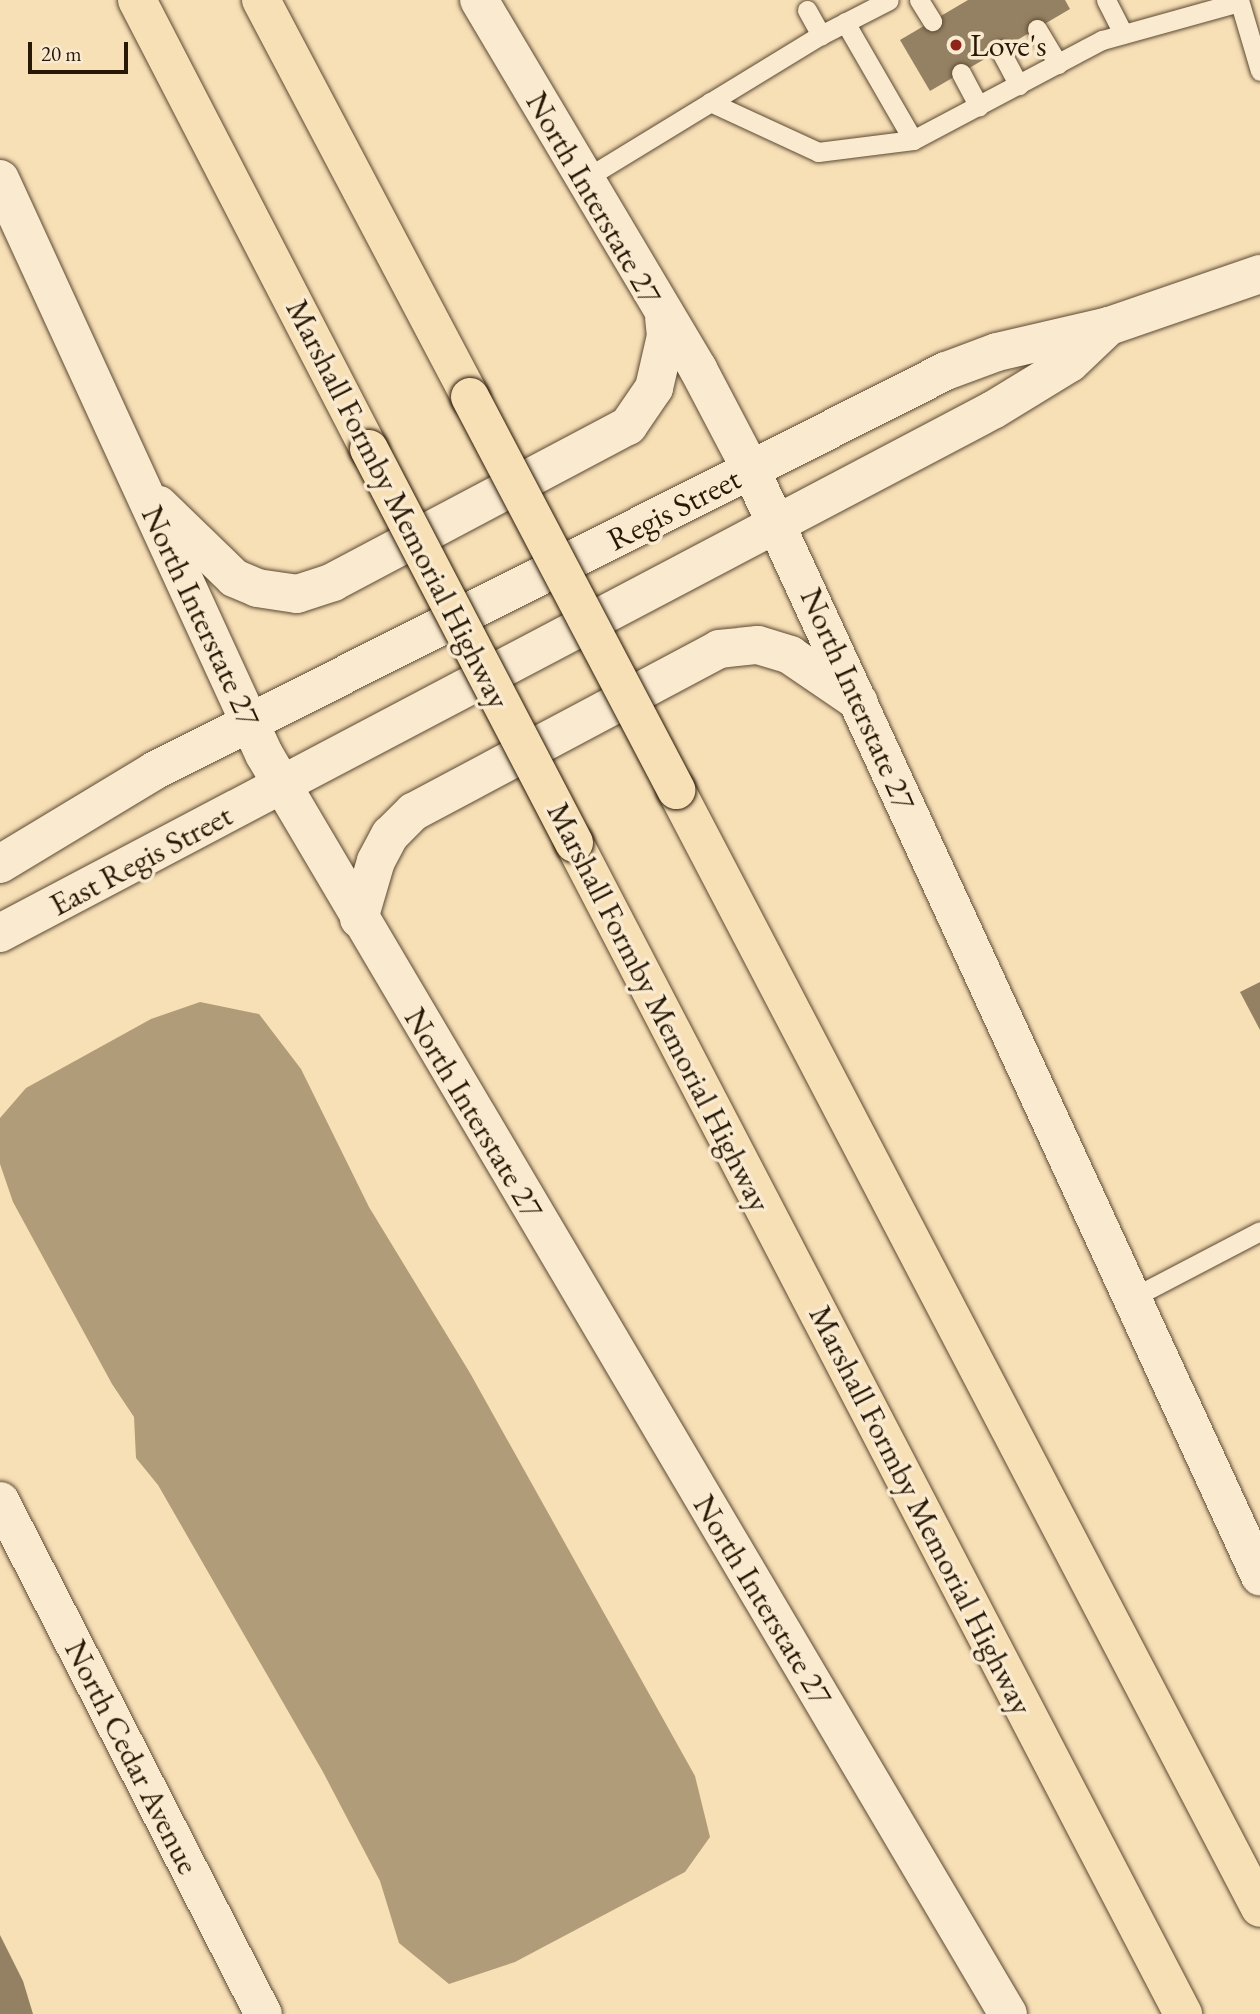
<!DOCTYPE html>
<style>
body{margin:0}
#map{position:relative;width:1260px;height:2014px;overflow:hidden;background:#f7dfb6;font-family:"EB Garamond",serif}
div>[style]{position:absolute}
.water>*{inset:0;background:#b19c7a}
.building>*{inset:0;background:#948062}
.roads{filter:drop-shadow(0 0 2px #5c4a33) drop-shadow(0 0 2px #5c4a33)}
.lane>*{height:19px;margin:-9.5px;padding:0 9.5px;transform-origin:9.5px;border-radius:9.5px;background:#faead0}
.street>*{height:37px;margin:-18.5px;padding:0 18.5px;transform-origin:18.5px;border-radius:18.5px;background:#faead0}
.secondary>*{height:38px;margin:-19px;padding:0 19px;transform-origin:19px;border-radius:19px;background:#faead0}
.highway>*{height:38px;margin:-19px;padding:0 19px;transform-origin:19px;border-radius:19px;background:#f7dfb6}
.bridges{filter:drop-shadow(0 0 2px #281907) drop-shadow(0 0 2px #281907)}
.highway-bridge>*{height:38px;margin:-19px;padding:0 19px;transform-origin:19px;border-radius:19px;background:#f7dfb6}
.dots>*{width:19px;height:19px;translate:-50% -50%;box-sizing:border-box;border:4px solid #faead0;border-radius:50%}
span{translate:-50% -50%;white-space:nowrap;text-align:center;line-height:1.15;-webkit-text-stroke:7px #faead0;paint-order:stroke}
.poi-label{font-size:32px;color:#281907}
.left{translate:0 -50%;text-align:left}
.street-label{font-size:32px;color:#281907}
.scale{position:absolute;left:28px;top:42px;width:100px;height:32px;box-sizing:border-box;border:4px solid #281907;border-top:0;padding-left:9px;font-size:21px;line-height:24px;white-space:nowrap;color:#281907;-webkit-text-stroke:5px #faead0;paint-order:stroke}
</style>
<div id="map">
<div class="water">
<div style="clip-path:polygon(200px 1002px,259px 1014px,301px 1069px,369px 1207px,470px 1373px,695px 1776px,710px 1837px,685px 1872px,515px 1962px,449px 1984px,399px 1943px,380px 1881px,323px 1772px,158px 1485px,136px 1458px,134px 1417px,112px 1384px,13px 1202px,0 1164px,0 1118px,26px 1088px,151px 1019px)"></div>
</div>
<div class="building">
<div style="clip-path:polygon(968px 0,1065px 0,1070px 9px,930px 91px,900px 40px)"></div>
<div style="clip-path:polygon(1260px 982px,1260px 1030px,1240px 992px)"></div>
<div style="clip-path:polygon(0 1935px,23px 1981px,33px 2014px,0 2014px)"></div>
</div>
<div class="roads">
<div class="lane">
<div style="left:919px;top:0;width:25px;rotate:58deg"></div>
<div style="left:1106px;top:0;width:38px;rotate:63deg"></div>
<div style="left:1239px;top:0;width:74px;rotate:73.5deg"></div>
<div style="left:807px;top:10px;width:29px;rotate:61deg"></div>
<div style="left:1037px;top:29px;width:41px;rotate:59deg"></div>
<div style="left:1000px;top:50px;width:40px;rotate:62deg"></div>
<div style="left:961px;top:73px;width:38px;rotate:62deg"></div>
<div style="left:710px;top:102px;width:119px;rotate:24.8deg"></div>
<div style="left:818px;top:152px;width:96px;rotate:-7.2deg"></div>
<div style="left:913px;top:140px;width:136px;rotate:-120deg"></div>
<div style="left:913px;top:140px;width:214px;rotate:-27.9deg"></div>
<div style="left:1102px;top:40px;width:142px;rotate:-15.5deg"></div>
<div style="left:583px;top:180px;width:279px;rotate:-31.4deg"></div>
<div style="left:821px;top:35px;width:76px;rotate:-27.2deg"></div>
<div style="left:1132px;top:1298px;width:144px;rotate:-27.6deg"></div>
</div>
<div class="street">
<div style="left:0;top:1500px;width:577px;rotate:62.9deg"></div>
</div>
<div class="secondary">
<div style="left:479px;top:0;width:429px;rotate:59.3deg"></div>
<div style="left:698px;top:369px;width:114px;rotate:62.3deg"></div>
<div style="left:751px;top:470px;width:1218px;rotate:65.29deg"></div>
<div style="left:0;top:179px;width:633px;rotate:65.34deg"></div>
<div style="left:264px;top:754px;width:1463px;rotate:59.44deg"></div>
<div style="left:159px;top:505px;width:105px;rotate:44.2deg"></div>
<div style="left:234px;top:578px;width:25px;rotate:23deg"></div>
<div style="left:257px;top:588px;width:40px;rotate:8.5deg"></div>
<div style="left:297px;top:594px;width:38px;rotate:-18deg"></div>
<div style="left:333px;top:582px;width:334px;rotate:-27.9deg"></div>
<div style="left:628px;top:426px;width:46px;rotate:-55.6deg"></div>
<div style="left:654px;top:388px;width:53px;rotate:-77deg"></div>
<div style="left:666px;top:336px;width:18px;rotate:-96deg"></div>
<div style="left:0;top:864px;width:180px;rotate:-31.1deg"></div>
<div style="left:154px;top:771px;width:887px;rotate:-26.8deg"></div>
<div style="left:946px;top:371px;width:54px;rotate:-20.4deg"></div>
<div style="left:997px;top:352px;width:115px;rotate:-13.1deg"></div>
<div style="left:1109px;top:326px;width:160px;rotate:-19deg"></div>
<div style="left:359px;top:919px;width:60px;rotate:-73.7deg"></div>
<div style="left:376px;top:861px;width:30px;rotate:-62deg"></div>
<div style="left:390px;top:835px;width:33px;rotate:-45deg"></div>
<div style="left:413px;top:812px;width:347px;rotate:-28deg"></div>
<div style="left:719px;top:649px;width:39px;rotate:-6deg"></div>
<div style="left:758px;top:645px;width:34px;rotate:17deg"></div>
<div style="left:790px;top:655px;width:83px;rotate:34.3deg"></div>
<div style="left:0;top:933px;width:1122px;rotate:-27.78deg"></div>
<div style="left:993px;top:410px;width:90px;rotate:-31.4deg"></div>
<div style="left:1070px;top:363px;width:54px;rotate:-43.5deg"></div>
</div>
<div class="highway">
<div style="left:137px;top:0;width:505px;rotate:62.67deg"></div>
<div style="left:261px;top:0;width:449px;rotate:62.2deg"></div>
<div style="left:676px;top:790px;width:1261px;rotate:62.42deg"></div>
<div style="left:574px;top:843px;width:1320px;rotate:62.52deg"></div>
</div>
</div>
<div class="bridges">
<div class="highway-bridge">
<div style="left:470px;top:397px;width:444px;rotate:62.3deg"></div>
<div style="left:369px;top:449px;width:444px;rotate:62.5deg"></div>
</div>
</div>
<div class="dots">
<div style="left:956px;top:45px;background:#8f2418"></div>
</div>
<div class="poi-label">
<span class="left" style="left:970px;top:45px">Love's</span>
</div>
<div class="street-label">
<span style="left:594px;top:198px;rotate:60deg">North Interstate 27</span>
<span style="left:398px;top:504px;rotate:63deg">Marshall Formby Memorial Highway</span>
<span style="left:674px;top:509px;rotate:-27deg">Regis Street</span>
<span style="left:201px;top:616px;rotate:65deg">North Interstate 27</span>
<span style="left:858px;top:699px;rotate:66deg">North Interstate 27</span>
<span style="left:141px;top:860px;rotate:-28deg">East Regis Street</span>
<span style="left:659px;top:1007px;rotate:63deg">Marshall Formby Memorial Highway</span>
<span style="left:474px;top:1113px;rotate:59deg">North Interstate 27</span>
<span style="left:921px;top:1510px;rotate:63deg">Marshall Formby Memorial Highway</span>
<span style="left:763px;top:1600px;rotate:59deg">North Interstate 27</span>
<span style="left:132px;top:1757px;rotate:63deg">North Cedar Avenue</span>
</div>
<div class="scale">20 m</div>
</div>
